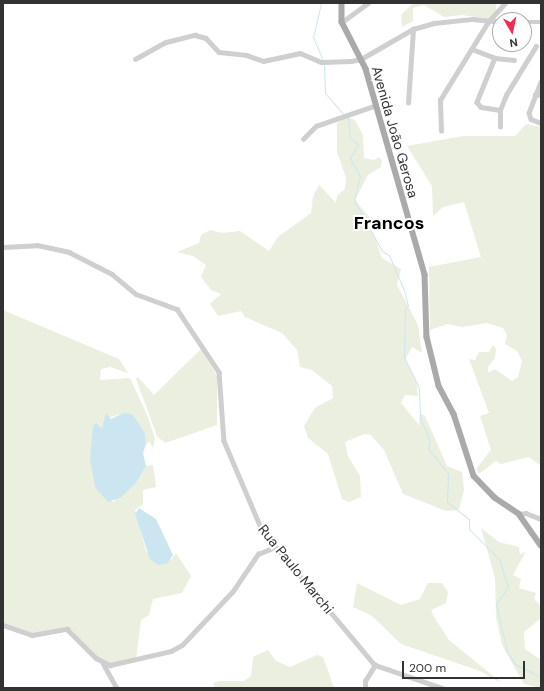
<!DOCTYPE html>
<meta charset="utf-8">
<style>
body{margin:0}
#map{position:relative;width:544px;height:691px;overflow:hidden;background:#fff;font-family:"DM Sans",sans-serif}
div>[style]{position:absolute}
.green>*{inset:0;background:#eaefe0}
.water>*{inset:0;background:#cbe6f0}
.stream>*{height:1px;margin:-0.5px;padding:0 0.5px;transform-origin:0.5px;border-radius:0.5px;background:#cbe6f0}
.minor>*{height:4.5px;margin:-2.25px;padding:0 2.25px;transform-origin:2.25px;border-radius:2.25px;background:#cfcfcf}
.major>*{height:5.5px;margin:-2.75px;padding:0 2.75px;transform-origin:2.75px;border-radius:2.75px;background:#aaa}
span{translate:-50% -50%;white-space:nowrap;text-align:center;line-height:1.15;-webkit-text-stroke:4px #fff;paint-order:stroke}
.street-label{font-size:14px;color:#323232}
.district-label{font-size:18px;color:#000;font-weight:700}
.frame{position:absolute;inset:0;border:4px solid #323232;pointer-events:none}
.north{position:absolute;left:492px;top:12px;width:40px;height:40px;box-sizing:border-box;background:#fff;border:1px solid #adadad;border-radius:50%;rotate:171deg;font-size:11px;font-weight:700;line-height:16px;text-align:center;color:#323232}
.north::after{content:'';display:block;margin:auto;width:14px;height:18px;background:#f22b51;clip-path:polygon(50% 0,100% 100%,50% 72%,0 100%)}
.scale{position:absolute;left:402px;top:661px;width:123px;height:18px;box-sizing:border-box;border:2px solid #323232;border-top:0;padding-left:5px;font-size:12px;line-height:14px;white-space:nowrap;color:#323232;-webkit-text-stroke:3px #fff;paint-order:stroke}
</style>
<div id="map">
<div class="green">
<div style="clip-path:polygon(413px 3px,496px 3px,496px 20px,462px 15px,444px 17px,424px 5px,413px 8px,413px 21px,402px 27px,401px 15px)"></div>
<div style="clip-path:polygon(347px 117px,355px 120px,363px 135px,364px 158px,374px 160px,379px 157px,382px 160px,381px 167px,368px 175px,355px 200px,369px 217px,363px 224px,374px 234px,382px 258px,401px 269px,397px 285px,418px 325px,422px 353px,412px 347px,405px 360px,416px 380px,418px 396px,405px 395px,401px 403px,419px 425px,420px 413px,425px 416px,447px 466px,462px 472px,464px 490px,459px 510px,446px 511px,403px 494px,384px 450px,371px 435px,364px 434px,345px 442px,348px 456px,360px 476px,361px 497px,349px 502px,342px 499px,328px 454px,308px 438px,304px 426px,315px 408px,333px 398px,332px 386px,312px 370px,300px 367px,297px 350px,282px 333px,245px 317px,241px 311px,218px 316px,210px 304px,221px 294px,211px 290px,201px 277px,206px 265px,193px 256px,177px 252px,199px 243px,201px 235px,210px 230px,223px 233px,240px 231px,269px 251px,278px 237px,311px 213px,313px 196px,319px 185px,336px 203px,337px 196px,345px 189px,346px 178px,337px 152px,337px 123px)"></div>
<div style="clip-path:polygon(526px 124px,541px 127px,541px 466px,529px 457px,501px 464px,496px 461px,479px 474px,476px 469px,491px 450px,480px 416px,489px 413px,469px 359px,475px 360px,479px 352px,489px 352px,493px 345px,496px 349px,495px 358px,488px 367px,488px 373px,495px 369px,512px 381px,518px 377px,522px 361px,517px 351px,505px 344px,507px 335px,503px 328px,487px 323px,462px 327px,448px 324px,430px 330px,429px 267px,481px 257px,464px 202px,443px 207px,433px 216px,432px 186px,407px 146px,463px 136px,515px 136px)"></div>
<div style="clip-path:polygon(3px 310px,119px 359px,128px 373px,110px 367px,101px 369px,100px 380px,130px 378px,148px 417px,155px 439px,153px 448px,150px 442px,146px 444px,145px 433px,132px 418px,123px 413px,108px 418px,102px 429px,94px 434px,91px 459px,95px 487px,113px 502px,136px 483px,146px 466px,153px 465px,156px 487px,143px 490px,143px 504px,135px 510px,146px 551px,171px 560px,176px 553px,191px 576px,182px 593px,153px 599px,149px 615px,141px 620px,136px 659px,128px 663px,110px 665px,96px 658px,67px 629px,32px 635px,3px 625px)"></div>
<div style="clip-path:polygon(201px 349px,217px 376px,217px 425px,165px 443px,157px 436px,136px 379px,138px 377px,154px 395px)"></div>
<div style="clip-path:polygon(481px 528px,499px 542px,519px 547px,520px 555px,526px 551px,513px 575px,521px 579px,519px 588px,536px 593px,534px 599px,541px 606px,540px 619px,524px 632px,525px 649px,541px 660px,541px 688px,524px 684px,502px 645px,496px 617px,495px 578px)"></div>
<div style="clip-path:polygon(357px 583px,401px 605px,420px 599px,428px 583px,442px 583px,448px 592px,446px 603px,431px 610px,434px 617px,449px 640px,503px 684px,480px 671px,401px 644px,372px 616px,353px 607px)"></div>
<div style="clip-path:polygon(268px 650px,276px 661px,290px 667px,317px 655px,323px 657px,334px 688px,214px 688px,213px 683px,219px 681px,244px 681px,251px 676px,253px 657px)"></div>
</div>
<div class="water">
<div style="clip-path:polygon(106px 413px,111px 419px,123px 413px,132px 414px,145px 433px,146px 444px,143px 453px,146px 466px,136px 483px,120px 498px,108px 502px,95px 487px,90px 458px,93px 426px,96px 423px,102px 429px)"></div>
<div style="clip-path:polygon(139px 508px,156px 519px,173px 555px,168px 563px,158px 565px,150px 559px,135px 514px)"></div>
</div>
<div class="stream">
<div style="left:321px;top:3px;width:35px;rotate:103deg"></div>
<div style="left:313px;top:37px;width:23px;rotate:67deg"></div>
<div style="left:324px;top:65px;width:28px;rotate:88deg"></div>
<div style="left:325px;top:93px;width:28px;rotate:49deg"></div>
<div style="left:348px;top:118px;width:19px;rotate:84deg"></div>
<div style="left:350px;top:137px;width:11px;rotate:45deg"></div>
<div style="left:358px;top:145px;width:15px;rotate:122deg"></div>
<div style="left:350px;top:158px;width:21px;rotate:61deg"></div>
<div style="left:360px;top:176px;width:25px;rotate:104deg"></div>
<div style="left:354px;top:200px;width:58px;rotate:61.2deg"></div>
<div style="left:382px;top:251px;width:8px;rotate:30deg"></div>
<div style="left:389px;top:255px;width:38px;rotate:67deg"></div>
<div style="left:404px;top:290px;width:16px;rotate:76deg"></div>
<div style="left:408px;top:306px;width:4px;rotate:135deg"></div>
<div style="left:405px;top:309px;width:48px;rotate:91.2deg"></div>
<div style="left:404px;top:357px;width:34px;rotate:64deg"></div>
<div style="left:419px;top:388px;width:30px;rotate:88deg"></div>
<div style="left:420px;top:418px;width:24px;rotate:66deg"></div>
<div style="left:430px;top:440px;width:8px;rotate:104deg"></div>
<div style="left:428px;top:448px;width:33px;rotate:52deg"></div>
<div style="left:448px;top:474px;width:28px;rotate:92deg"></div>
<div style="left:447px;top:502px;width:28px;rotate:38deg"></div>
<div style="left:469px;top:519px;width:10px;rotate:90deg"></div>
<div style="left:469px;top:529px;width:42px;rotate:45deg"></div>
<div style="left:499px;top:559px;width:29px;rotate:72deg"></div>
<div style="left:508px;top:587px;width:21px;rotate:125deg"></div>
<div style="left:496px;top:604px;width:49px;rotate:77.1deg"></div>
<div style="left:507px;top:652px;width:14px;rotate:56deg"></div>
<div style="left:515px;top:664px;width:29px;rotate:27deg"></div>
</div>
<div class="minor">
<div style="left:342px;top:22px;width:32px;rotate:-36deg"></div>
<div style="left:524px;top:22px;width:17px"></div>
<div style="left:472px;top:49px;width:25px;rotate:21deg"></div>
<div style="left:495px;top:58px;width:19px;rotate:6deg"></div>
<div style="left:495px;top:58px;width:48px;rotate:112.2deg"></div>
<div style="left:477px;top:102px;width:6px;rotate:51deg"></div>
<div style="left:481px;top:107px;width:19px;rotate:9deg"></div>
<div style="left:135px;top:59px;width:35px;rotate:-29deg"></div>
<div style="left:166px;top:42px;width:30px;rotate:-14deg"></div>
<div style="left:195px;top:35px;width:11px;rotate:15deg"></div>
<div style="left:206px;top:38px;width:19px;rotate:47deg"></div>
<div style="left:219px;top:52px;width:27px;rotate:6deg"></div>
<div style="left:246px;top:55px;width:18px;rotate:19deg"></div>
<div style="left:263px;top:61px;width:38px;rotate:-12deg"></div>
<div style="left:300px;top:53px;width:23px;rotate:23deg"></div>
<div style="left:321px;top:62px;width:30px;rotate:-2deg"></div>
<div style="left:351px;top:61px;width:10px;rotate:-11deg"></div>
<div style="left:361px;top:59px;width:60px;rotate:-30deg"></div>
<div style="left:413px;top:29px;width:22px;rotate:-16deg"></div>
<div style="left:434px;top:23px;width:39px;rotate:-6deg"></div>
<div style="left:473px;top:19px;width:27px;rotate:6deg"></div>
<div style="left:541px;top:82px;width:33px;rotate:111deg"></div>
<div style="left:529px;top:113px;width:6px;rotate:72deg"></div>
<div style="left:531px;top:119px;width:11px;rotate:22deg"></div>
<div style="left:535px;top:94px;width:6px;rotate:9deg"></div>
<div style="left:408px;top:103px;width:74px;rotate:-86.1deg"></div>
<div style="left:500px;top:127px;width:17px;rotate:-90deg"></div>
<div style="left:500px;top:110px;width:16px;rotate:-68deg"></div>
<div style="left:506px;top:95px;width:57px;rotate:-58.5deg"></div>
<div style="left:441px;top:131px;width:31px;rotate:-92deg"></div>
<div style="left:440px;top:100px;width:92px;rotate:-58.4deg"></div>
<div style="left:488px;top:22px;width:25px;rotate:-48deg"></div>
<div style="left:303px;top:139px;width:18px;rotate:-45deg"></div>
<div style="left:316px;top:126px;width:61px;rotate:-19deg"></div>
<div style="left:3px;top:247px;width:34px;rotate:-3deg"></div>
<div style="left:37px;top:245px;width:33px;rotate:12deg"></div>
<div style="left:69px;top:252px;width:48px;rotate:27.1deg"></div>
<div style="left:112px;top:274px;width:31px;rotate:40deg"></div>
<div style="left:136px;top:294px;width:44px;rotate:20.1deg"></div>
<div style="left:177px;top:309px;width:76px;rotate:56.3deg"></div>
<div style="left:219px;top:372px;width:69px;rotate:85.9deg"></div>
<div style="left:224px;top:441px;width:97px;rotate:66.9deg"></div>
<div style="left:262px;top:530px;width:176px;rotate:50.1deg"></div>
<div style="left:375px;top:665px;width:71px;rotate:18.9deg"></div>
<div style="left:519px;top:514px;width:7px;rotate:-8deg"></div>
<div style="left:526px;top:513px;width:16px;rotate:22deg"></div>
<div style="left:3px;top:625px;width:31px;rotate:19deg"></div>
<div style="left:32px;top:635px;width:36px;rotate:-10deg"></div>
<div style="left:67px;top:629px;width:41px;rotate:45deg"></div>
<div style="left:96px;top:658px;width:16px;rotate:27deg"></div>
<div style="left:110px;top:665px;width:63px;rotate:-12.9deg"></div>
<div style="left:171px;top:651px;width:13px;rotate:-29deg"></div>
<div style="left:182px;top:645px;width:74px;rotate:-46.6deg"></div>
<div style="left:233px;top:591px;width:45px;rotate:-56deg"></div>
<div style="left:258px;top:554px;width:18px;rotate:-22deg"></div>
<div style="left:103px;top:663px;width:29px;rotate:61deg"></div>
<div style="left:365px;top:688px;width:7px;rotate:-90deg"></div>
<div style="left:365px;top:681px;width:19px;rotate:-58deg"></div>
</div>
<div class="major">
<div style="left:342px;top:3px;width:19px;rotate:90deg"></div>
<div style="left:342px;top:22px;width:53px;rotate:62.9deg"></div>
<div style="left:366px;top:69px;width:214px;rotate:74deg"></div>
<div style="left:425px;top:275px;width:62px;rotate:88.2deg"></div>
<div style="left:427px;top:337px;width:50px;rotate:76.2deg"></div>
<div style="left:439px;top:386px;width:32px;rotate:62deg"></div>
<div style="left:454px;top:414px;width:65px;rotate:72.1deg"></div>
<div style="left:474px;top:476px;width:29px;rotate:46deg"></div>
<div style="left:494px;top:497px;width:30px;rotate:34deg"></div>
<div style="left:519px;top:514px;width:38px;rotate:55deg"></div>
</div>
<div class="street-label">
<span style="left:395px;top:132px;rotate:74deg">Avenida João Gerosa</span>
<span style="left:296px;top:569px;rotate:51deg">Rua Paulo Marchi</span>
</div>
<div class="district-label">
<span style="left:389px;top:223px">Francos</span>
</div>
<div class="frame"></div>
<div class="north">N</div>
<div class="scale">200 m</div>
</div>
